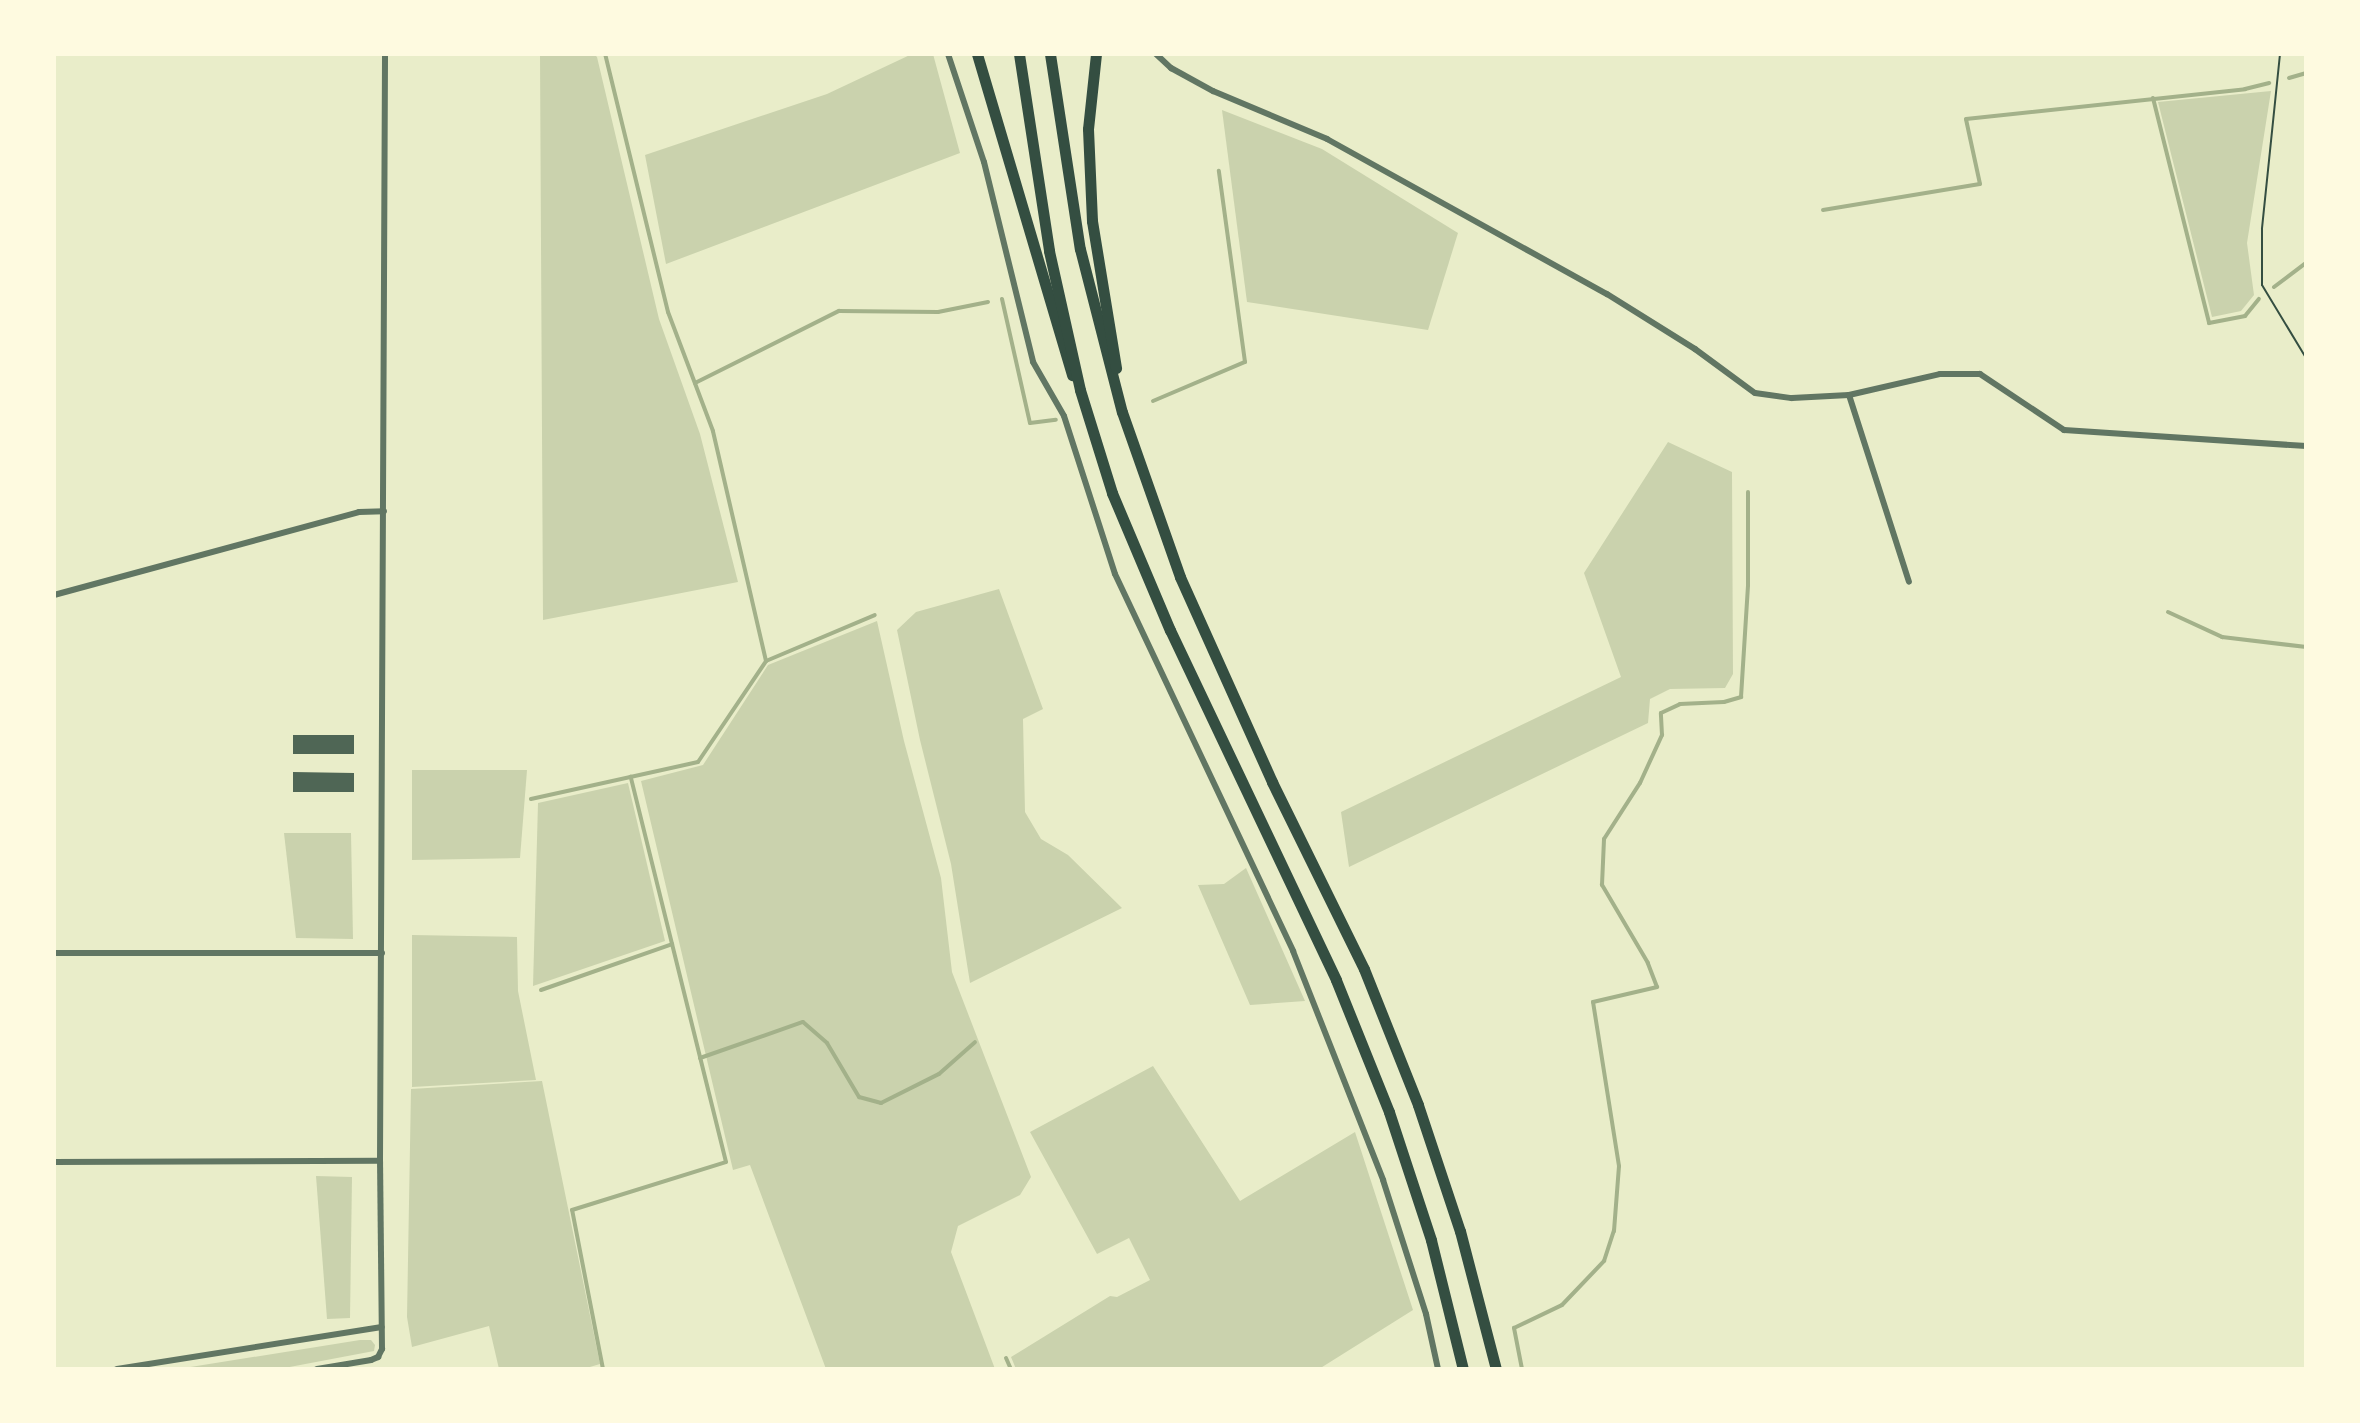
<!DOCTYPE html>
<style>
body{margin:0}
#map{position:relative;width:2360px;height:1423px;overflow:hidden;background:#e9edc9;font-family:"Nunito Sans",sans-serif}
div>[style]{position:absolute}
.green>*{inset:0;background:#cad2ad}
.stream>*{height:4px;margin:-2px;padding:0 2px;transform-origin:2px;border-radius:2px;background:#a3b18a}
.building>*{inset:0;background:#4f6655}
.path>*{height:2px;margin:-1px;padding:0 1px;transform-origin:1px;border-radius:1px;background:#344e41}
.minor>*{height:6px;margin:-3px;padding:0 3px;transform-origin:3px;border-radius:3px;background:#617663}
.motorway>*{height:11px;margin:-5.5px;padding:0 5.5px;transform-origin:5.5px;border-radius:5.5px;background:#344e41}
span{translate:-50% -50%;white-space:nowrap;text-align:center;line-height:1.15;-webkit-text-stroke:8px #fefae0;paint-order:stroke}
.frame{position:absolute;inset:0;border:56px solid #fefae0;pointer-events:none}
</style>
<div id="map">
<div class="green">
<div style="clip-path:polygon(540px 54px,594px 54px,597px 57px,659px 319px,700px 434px,738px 582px,543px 620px)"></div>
<div style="clip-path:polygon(912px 54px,933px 54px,960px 153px,666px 264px,645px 155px,827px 94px)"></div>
<div style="clip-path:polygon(2271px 91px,2247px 243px,2254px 295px,2241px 311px,2212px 317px,2158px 102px)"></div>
<div style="clip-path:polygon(1222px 110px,1322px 149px,1458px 233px,1428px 330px,1247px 302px)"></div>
<div style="clip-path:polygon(1668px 442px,1732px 472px,1733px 674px,1725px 688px,1670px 689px,1650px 699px,1648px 723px,1349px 867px,1341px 812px,1621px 677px,1584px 573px)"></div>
<div style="clip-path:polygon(999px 589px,1043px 709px,1023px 719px,1025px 812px,1041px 839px,1068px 855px,1122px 908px,970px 983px,951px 864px,920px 740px,897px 630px,916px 612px)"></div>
<div style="clip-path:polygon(877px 621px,904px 741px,941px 878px,952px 972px,1031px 1177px,1020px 1195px,958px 1226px,951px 1252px,995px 1369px,826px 1369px,750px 1165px,733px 1170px,641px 781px,703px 765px,768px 665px)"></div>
<div style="clip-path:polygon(412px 770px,527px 770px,520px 858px,412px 860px)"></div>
<div style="clip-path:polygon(628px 783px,665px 941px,533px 986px,538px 803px)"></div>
<div style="clip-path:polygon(284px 833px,351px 833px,353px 939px,296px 938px)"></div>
<div style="clip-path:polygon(1246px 868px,1305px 1001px,1250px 1005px,1198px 885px,1224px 884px)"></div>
<div style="clip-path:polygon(412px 935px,517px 937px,518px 991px,536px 1080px,412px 1087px)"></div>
<div style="clip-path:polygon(1153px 1066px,1240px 1201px,1355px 1132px,1413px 1310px,1319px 1369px,1016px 1369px,1011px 1357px,1110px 1296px,1117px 1297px,1150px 1280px,1129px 1238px,1097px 1254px,1030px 1132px)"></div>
<div style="clip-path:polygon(542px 1081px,600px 1364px,583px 1369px,499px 1369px,489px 1326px,412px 1347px,407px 1317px,411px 1089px)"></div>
<div style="clip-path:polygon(316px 1176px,352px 1177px,350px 1318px,327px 1319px)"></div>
<div style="clip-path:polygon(360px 1340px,371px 1340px,375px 1345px,374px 1351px,279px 1369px,178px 1369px)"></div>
</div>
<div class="stream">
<div style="left:2289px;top:78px;width:18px;rotate:-16deg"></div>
<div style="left:2153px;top:98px;width:232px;rotate:76deg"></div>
<div style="left:2209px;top:323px;width:37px;rotate:-11deg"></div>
<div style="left:2245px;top:316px;width:22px;rotate:-51deg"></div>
<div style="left:1823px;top:210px;width:159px;rotate:-9.4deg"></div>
<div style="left:1980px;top:184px;width:66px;rotate:-102.2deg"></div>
<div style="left:1966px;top:119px;width:281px;rotate:-6.1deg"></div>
<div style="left:2245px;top:89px;width:25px;rotate:-14deg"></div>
<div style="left:2274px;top:287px;width:40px;rotate:-37deg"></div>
<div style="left:1002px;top:299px;width:127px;rotate:77.3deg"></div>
<div style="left:1030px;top:423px;width:26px;rotate:-7deg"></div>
<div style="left:695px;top:383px;width:161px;rotate:-26.6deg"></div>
<div style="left:839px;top:311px;width:99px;rotate:0.6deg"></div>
<div style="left:938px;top:312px;width:51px;rotate:-11.3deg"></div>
<div style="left:1153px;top:401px;width:100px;rotate:-23deg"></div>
<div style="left:1245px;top:362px;width:193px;rotate:-97.8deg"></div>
<div style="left:2168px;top:612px;width:60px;rotate:24.8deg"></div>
<div style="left:2222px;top:637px;width:85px;rotate:6.8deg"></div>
<div style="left:766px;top:661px;width:118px;rotate:-22.9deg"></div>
<div style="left:531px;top:799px;width:171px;rotate:-12.5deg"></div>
<div style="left:698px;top:762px;width:122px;rotate:-56deg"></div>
<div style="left:766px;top:661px;width:236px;rotate:-103deg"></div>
<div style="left:713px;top:431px;width:127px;rotate:-110.7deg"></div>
<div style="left:668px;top:312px;width:266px;rotate:-103.7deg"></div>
<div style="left:541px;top:990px;width:139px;rotate:-19.3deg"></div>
<div style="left:700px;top:1058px;width:109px;rotate:-19.3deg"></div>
<div style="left:803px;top:1022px;width:32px;rotate:41deg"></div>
<div style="left:827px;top:1043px;width:63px;rotate:59.3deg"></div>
<div style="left:859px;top:1097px;width:23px;rotate:15deg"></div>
<div style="left:881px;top:1103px;width:65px;rotate:-26.6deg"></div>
<div style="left:939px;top:1074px;width:48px;rotate:-41.6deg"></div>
<div style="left:1006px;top:1358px;width:12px;rotate:66deg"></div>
<div style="left:603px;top:1369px;width:162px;rotate:-101deg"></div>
<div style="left:572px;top:1210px;width:161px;rotate:-17.3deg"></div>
<div style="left:726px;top:1162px;width:397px;rotate:-103.9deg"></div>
<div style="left:1522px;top:1369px;width:42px;rotate:-101deg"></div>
<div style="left:1514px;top:1328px;width:53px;rotate:-25.6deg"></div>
<div style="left:1562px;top:1305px;width:61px;rotate:-46.3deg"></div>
<div style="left:1604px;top:1261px;width:32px;rotate:-72deg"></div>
<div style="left:1614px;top:1231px;width:65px;rotate:-85.6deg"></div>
<div style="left:1619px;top:1166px;width:166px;rotate:-99deg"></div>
<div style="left:1593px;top:1002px;width:66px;rotate:-13.2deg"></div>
<div style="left:1657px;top:987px;width:26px;rotate:-111deg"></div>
<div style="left:1648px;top:963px;width:91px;rotate:-120.5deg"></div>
<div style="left:1602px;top:885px;width:46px;rotate:-87.5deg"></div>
<div style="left:1604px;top:839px;width:67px;rotate:-57.3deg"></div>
<div style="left:1640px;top:783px;width:53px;rotate:-65.4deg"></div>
<div style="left:1662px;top:735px;width:22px;rotate:-93deg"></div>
<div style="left:1661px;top:713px;width:21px;rotate:-25deg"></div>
<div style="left:1680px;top:704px;width:44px;rotate:-2.6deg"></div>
<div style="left:1724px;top:702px;width:18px;rotate:-16deg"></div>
<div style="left:1741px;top:697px;width:112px;rotate:-86.4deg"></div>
<div style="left:1748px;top:585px;width:93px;rotate:-90deg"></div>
</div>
<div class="building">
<div style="clip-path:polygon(293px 735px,354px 735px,354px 754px,293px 754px)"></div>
<div style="clip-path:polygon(293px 772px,354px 773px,354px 792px,293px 792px)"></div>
</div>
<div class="path">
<div style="left:2280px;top:54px;width:176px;rotate:95.9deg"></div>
<div style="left:2262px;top:229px;width:56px;rotate:90deg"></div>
<div style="left:2262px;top:285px;width:85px;rotate:58.9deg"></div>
</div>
<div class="minor">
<div style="left:948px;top:54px;width:114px;rotate:71.6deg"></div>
<div style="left:984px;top:162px;width:206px;rotate:76.2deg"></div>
<div style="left:1033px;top:362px;width:62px;rotate:60.1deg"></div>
<div style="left:1064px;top:416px;width:166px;rotate:72.1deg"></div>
<div style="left:1115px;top:574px;width:417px;rotate:64.7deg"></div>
<div style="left:1293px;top:951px;width:246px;rotate:68.5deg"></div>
<div style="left:1383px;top:1180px;width:141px;rotate:72.2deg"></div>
<div style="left:1426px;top:1314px;width:56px;rotate:77.7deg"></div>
<div style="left:1156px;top:54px;width:21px;rotate:43deg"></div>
<div style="left:1171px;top:68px;width:48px;rotate:28.7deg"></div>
<div style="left:1213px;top:91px;width:124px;rotate:22.8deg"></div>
<div style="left:1327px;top:139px;width:320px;rotate:29deg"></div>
<div style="left:1607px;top:294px;width:104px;rotate:32deg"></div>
<div style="left:1695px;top:349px;width:74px;rotate:36.3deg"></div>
<div style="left:1755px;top:393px;width:37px;rotate:8deg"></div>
<div style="left:1792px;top:398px;width:57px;rotate:-3deg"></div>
<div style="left:1849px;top:395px;width:93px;rotate:-13deg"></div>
<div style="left:1940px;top:374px;width:40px"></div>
<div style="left:1980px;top:374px;width:101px;rotate:33.7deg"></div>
<div style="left:2064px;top:430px;width:243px;rotate:3.8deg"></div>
<div style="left:1849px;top:395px;width:196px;rotate:72.2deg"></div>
<div style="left:54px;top:595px;width:316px;rotate:-15.2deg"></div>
<div style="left:359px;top:512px;width:25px;rotate:-2deg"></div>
<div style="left:54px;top:953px;width:328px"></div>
<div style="left:54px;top:1162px;width:326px;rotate:-0.2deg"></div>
<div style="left:117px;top:1369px;width:268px;rotate:-9deg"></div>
<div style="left:317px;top:1369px;width:55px;rotate:-9.5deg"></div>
<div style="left:371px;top:1360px;width:8px;rotate:-23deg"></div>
<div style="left:378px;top:1357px;width:9px;rotate:-63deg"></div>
<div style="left:382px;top:1349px;width:188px;rotate:-90.6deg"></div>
<div style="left:380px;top:1161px;width:1107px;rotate:-89.74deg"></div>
</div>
<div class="motorway">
<div style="left:977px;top:54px;width:335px;rotate:73.5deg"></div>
<div style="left:1019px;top:54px;width:199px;rotate:81.3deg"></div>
<div style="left:1049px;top:251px;width:142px;rotate:77.4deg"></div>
<div style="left:1080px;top:390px;width:108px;rotate:72.7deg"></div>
<div style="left:1112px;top:493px;width:149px;rotate:67.1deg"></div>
<div style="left:1170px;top:630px;width:387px;rotate:64.6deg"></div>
<div style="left:1336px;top:980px;width:142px;rotate:68.1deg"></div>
<div style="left:1389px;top:1112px;width:135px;rotate:71.8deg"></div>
<div style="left:1431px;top:1240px;width:133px;rotate:76.1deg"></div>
<div style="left:1050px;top:54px;width:197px;rotate:81.3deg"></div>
<div style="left:1080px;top:249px;width:168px;rotate:75.6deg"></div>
<div style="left:1122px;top:412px;width:175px;rotate:70.6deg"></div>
<div style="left:1180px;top:577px;width:225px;rotate:65.8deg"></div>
<div style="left:1272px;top:782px;width:208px;rotate:63.8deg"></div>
<div style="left:1364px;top:969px;width:146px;rotate:68.3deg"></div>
<div style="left:1418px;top:1105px;width:133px;rotate:71.6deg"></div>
<div style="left:1460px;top:1231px;width:143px;rotate:75.4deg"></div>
<div style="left:1096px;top:54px;width:75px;rotate:96.1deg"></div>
<div style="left:1088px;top:129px;width:92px;rotate:87.5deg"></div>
<div style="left:1092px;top:221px;width:149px;rotate:80.7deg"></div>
</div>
<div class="frame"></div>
</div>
